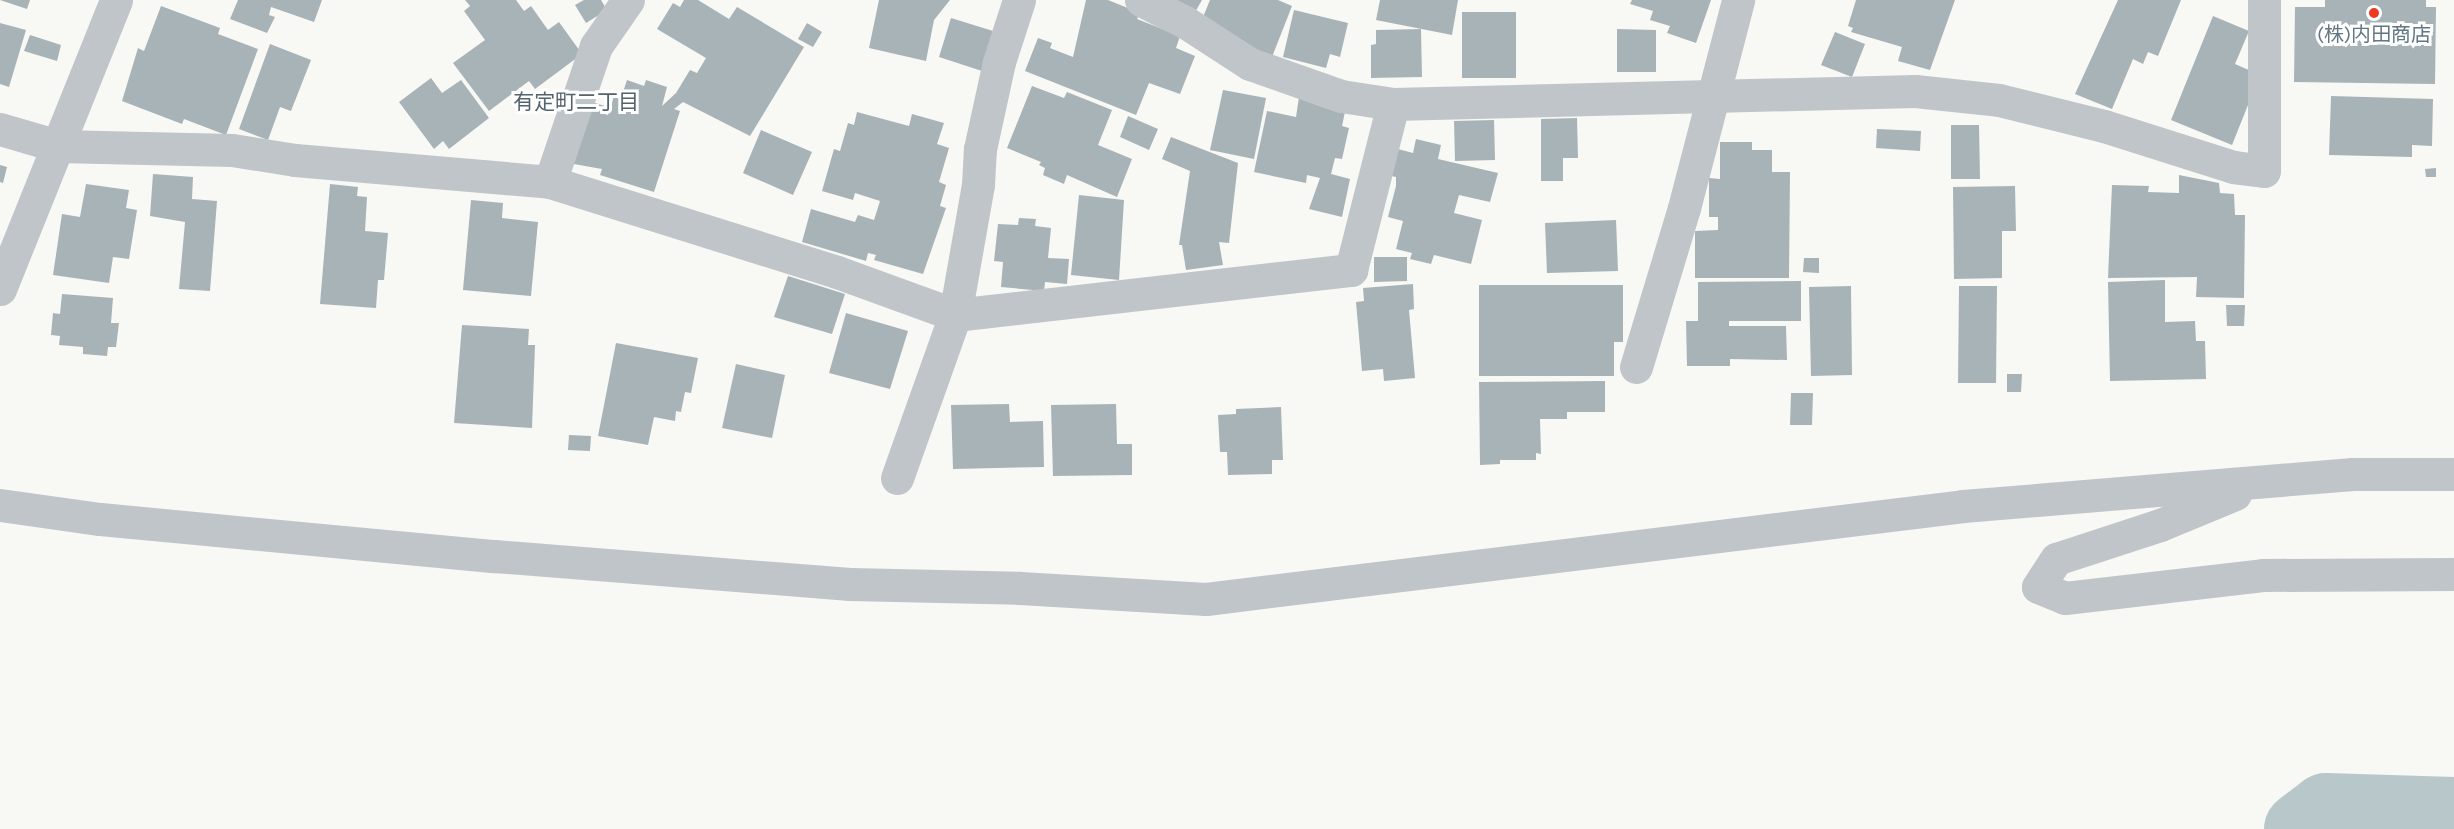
<!DOCTYPE html>
<meta charset="utf-8">
<style>
body{margin:0}
#map{position:relative;width:2454px;height:829px;overflow:hidden;background:#f8f8f5;font-family:Karla,"Noto Sans JP",sans-serif}
div>[style]{position:absolute}
.river>*{height:74px;margin:-37px;padding:0 37px;transform-origin:37px;border-radius:37px;background:#b7c7ca}
.building>*{inset:0;background:#a8b3b7}
.street>*{height:33px;margin:-16.5px;padding:0 16.5px;transform-origin:16.5px;border-radius:16.5px;background:#bfc5c8}
.dots>*{width:16px;height:16px;translate:-50% -50%;box-sizing:border-box;border:3px solid #fff;border-radius:50%}
span{translate:-50% -50%;white-space:nowrap;text-align:center;line-height:1.15;-webkit-text-stroke:6px #fff;paint-order:stroke}
.poi-label{font-size:20px;color:#627782}
.neighbourhood-label{font-size:21px;color:#54646c}
</style>
<div id="map">
<div class="river">
<div style="left:2301px;top:829px;width:31px;rotate:-37deg"></div>
<div style="left:2326px;top:810px;width:128px;rotate:1.8deg"></div>
</div>
<div class="building">
<div style="clip-path:polygon(0 0,30px 0,27px 9px)"></div>
<div style="clip-path:polygon(238px 0,322px 0,314px 22px,271px 7px,269px 15px,275px 17px,267px 33px,230px 19px)"></div>
<div style="clip-path:polygon(465px 0,516px 0,524px 11px,531px 6px,548px 30px,559px 22px,582px 54px,535px 89px,529px 81px,489px 111px,453px 63px,485px 40px,464px 11px,470px 6px)"></div>
<div style="clip-path:polygon(584px 0,601px 0,607px 10px,586px 23px,575px 5px)"></div>
<div style="clip-path:polygon(684px 0,698px 0,729px 19px,737px 7px,804px 47px,750px 136px,683px 102px,674px 109px,680px 111px,654px 192px,600px 175px,602px 169px,568px 163px,588px 101px,605px 106px,602px 113px,608px 115px,616px 90px,623px 92px,627px 80px,644px 86px,646px 80px,667px 87px,662px 106px,676px 93px,690px 70px,697px 73px,706px 58px,657px 29px,673px 3px,680px 7px)"></div>
<div style="clip-path:polygon(879px 0,950px 0,934px 20px,926px 61px,869px 48px)"></div>
<div style="clip-path:polygon(1086px 0,1108px 0,1140px 13px,1137px 19px,1180px 36px,1176px 48px,1195px 56px,1180px 94px,1149px 83px,1136px 115px,1025px 71px,1038px 38px,1052px 43px,1050px 48px,1073px 57px)"></div>
<div style="clip-path:polygon(1168px 0,1202px 0,1194px 14px)"></div>
<div style="clip-path:polygon(1210px 0,1278px 0,1292px 6px,1272px 57px,1201px 22px)"></div>
<div style="clip-path:polygon(1380px 0,1458px 0,1452px 35px,1376px 20px)"></div>
<div style="clip-path:polygon(1632px 0,1711px 0,1696px 43px,1667px 33px,1670px 26px,1650px 20px,1653px 11px,1630px 4px)"></div>
<div style="clip-path:polygon(1856px 0,1955px 0,1930px 70px,1898px 61px,1902px 47px,1851px 32px,1853px 28px,1848px 26px)"></div>
<div style="clip-path:polygon(2118px 0,2181px 0,2158px 56px,2148px 52px,2143px 64px,2133px 59px,2112px 109px,2075px 94px)"></div>
<div style="clip-path:polygon(2325px 0,2426px 0,2426px 7px,2436px 7px,2435px 84px,2294px 82px,2295px 7px,2325px 7px)"></div>
<div style="clip-path:polygon(161px 6px,220px 28px,218px 34px,258px 49px,226px 135px,184px 119px,182px 124px,122px 101px,138px 48px,144px 51px)"></div>
<div style="clip-path:polygon(1294px 10px,1348px 23px,1340px 57px,1330px 54px,1326px 68px,1283px 57px)"></div>
<div style="clip-path:polygon(1462px 12px,1516px 12px,1516px 78px,1462px 78px)"></div>
<div style="clip-path:polygon(2213px 16px,2249px 31px,2235px 64px,2251px 71px,2250px 100px,2232px 145px,2171px 120px)"></div>
<div style="clip-path:polygon(951px 18px,993px 31px,982px 71px,939px 57px)"></div>
<div style="clip-path:polygon(0 23px,26px 30px,9px 87px,0 84px)"></div>
<div style="clip-path:polygon(807px 23px,822px 32px,813px 47px,798px 39px)"></div>
<div style="clip-path:polygon(1421px 29px,1422px 77px,1371px 78px,1371px 45px,1376px 44px,1376px 30px)"></div>
<div style="clip-path:polygon(1617px 29px,1656px 30px,1656px 72px,1617px 72px)"></div>
<div style="clip-path:polygon(1835px 32px,1865px 44px,1852px 77px,1821px 65px)"></div>
<div style="clip-path:polygon(30px 35px,61px 45px,57px 61px,24px 51px)"></div>
<div style="clip-path:polygon(270px 44px,311px 60px,291px 111px,280px 107px,268px 140px,239px 129px)"></div>
<div style="clip-path:polygon(431px 78px,442px 93px,461px 80px,489px 118px,449px 149px,443px 141px,434px 149px,399px 102px)"></div>
<div style="clip-path:polygon(1032px 86px,1064px 98px,1067px 92px,1112px 110px,1098px 145px,1132px 159px,1117px 197px,1067px 175px,1064px 184px,1043px 175px,1045px 168px,1039px 165px,1041px 162px,1007px 148px)"></div>
<div style="clip-path:polygon(1223px 90px,1266px 98px,1254px 159px,1210px 150px)"></div>
<div style="clip-path:polygon(2331px 96px,2433px 99px,2432px 146px,2412px 145px,2412px 157px,2329px 155px)"></div>
<div style="clip-path:polygon(1299px 97px,1346px 107px,1342px 126px,1349px 128px,1342px 159px,1335px 158px,1331px 174px,1350px 179px,1342px 217px,1309px 209px,1320px 178px,1307px 175px,1306px 183px,1254px 172px,1267px 111px,1296px 117px)"></div>
<div style="clip-path:polygon(857px 112px,909px 126px,912px 114px,944px 123px,937px 144px,949px 148px,939px 182px,946px 185px,940px 206px,946px 208px,923px 274px,874px 260px,876px 255px,868px 253px,866px 261px,802px 242px,811px 209px,855px 222px,858px 215px,874px 220px,880px 201px,855px 193px,853px 200px,822px 191px,834px 149px,840px 151px,848px 123px,854px 125px)"></div>
<div style="clip-path:polygon(1128px 116px,1158px 129px,1149px 150px,1120px 137px)"></div>
<div style="clip-path:polygon(1577px 118px,1578px 158px,1563px 158px,1563px 181px,1541px 181px,1541px 119px)"></div>
<div style="clip-path:polygon(1494px 120px,1495px 160px,1455px 161px,1454px 121px)"></div>
<div style="clip-path:polygon(1951px 125px,1979px 125px,1980px 179px,1951px 179px)"></div>
<div style="clip-path:polygon(1877px 129px,1921px 131px,1920px 151px,1876px 148px)"></div>
<div style="clip-path:polygon(761px 130px,812px 152px,793px 195px,743px 173px)"></div>
<div style="clip-path:polygon(1171px 137px,1238px 163px,1229px 243px,1219px 242px,1223px 265px,1186px 270px,1182px 245px,1179px 245px,1190px 171px,1162px 159px)"></div>
<div style="clip-path:polygon(1416px 139px,1441px 145px,1438px 159px,1498px 173px,1490px 202px,1459px 195px,1454px 213px,1482px 220px,1471px 264px,1434px 255px,1431px 264px,1410px 259px,1412px 253px,1396px 249px,1403px 221px,1388px 217px,1396px 186px,1396px 177px,1391px 176px,1398px 149px,1413px 153px)"></div>
<div style="clip-path:polygon(1720px 142px,1752px 142px,1752px 150px,1772px 150px,1772px 172px,1790px 172px,1789px 278px,1695px 278px,1695px 231px,1718px 230px,1718px 217px,1709px 217px,1709px 178px,1720px 179px)"></div>
<div style="clip-path:polygon(0 165px,7px 167px,3px 183px,0 182px)"></div>
<div style="clip-path:polygon(2436px 168px,2436px 177px,2426px 177px,2425px 169px)"></div>
<div style="clip-path:polygon(153px 174px,193px 177px,192px 199px,217px 201px,210px 291px,179px 289px,185px 222px,150px 216px)"></div>
<div style="clip-path:polygon(2179px 175px,2219px 183px,2220px 193px,2234px 194px,2235px 215px,2245px 215px,2244px 298px,2196px 297px,2197px 277px,2108px 278px,2112px 185px,2149px 186px,2148px 192px,2179px 193px)"></div>
<div style="clip-path:polygon(86px 184px,129px 190px,126px 208px,137px 210px,129px 259px,113px 257px,109px 283px,53px 275px,62px 214px,80px 217px)"></div>
<div style="clip-path:polygon(330px 184px,358px 187px,357px 196px,367px 197px,365px 231px,388px 233px,384px 280px,378px 280px,376px 308px,320px 304px)"></div>
<div style="clip-path:polygon(2015px 186px,2016px 231px,2002px 231px,2002px 278px,1954px 279px,1953px 187px)"></div>
<div style="clip-path:polygon(1079px 195px,1124px 200px,1119px 280px,1071px 275px)"></div>
<div style="clip-path:polygon(471px 200px,503px 203px,502px 218px,538px 222px,531px 296px,463px 290px)"></div>
<div style="clip-path:polygon(1019px 218px,1036px 219px,1035px 226px,1051px 228px,1048px 258px,1069px 259px,1067px 284px,1045px 282px,1044px 291px,1001px 287px,1003px 262px,994px 261px,998px 224px,1018px 225px)"></div>
<div style="clip-path:polygon(1616px 220px,1618px 271px,1547px 273px,1545px 223px)"></div>
<div style="clip-path:polygon(1374px 257px,1407px 257px,1407px 281px,1374px 282px)"></div>
<div style="clip-path:polygon(1804px 258px,1819px 258px,1819px 273px,1803px 272px)"></div>
<div style="clip-path:polygon(788px 276px,845px 294px,832px 334px,774px 317px)"></div>
<div style="clip-path:polygon(2165px 280px,2165px 322px,2195px 321px,2196px 341px,2205px 341px,2206px 379px,2110px 381px,2108px 282px)"></div>
<div style="clip-path:polygon(1801px 281px,1801px 321px,1729px 321px,1729px 326px,1786px 326px,1787px 360px,1730px 359px,1730px 366px,1687px 366px,1686px 321px,1698px 321px,1698px 282px)"></div>
<div style="clip-path:polygon(1413px 284px,1414px 309px,1409px 310px,1415px 378px,1384px 381px,1383px 369px,1362px 371px,1356px 302px,1364px 301px,1363px 288px)"></div>
<div style="clip-path:polygon(1479px 285px,1623px 285px,1623px 342px,1614px 342px,1614px 376px,1479px 376px)"></div>
<div style="clip-path:polygon(1851px 286px,1852px 375px,1811px 376px,1809px 287px)"></div>
<div style="clip-path:polygon(1959px 286px,1997px 286px,1996px 383px,1958px 383px)"></div>
<div style="clip-path:polygon(62px 294px,113px 298px,111px 323px,119px 323px,116px 347px,108px 347px,107px 356px,83px 354px,83px 347px,59px 345px,60px 336px,51px 335px,53px 313px,60px 314px)"></div>
<div style="clip-path:polygon(2226px 305px,2245px 305px,2244px 326px,2227px 326px)"></div>
<div style="clip-path:polygon(846px 313px,908px 331px,890px 389px,829px 373px)"></div>
<div style="clip-path:polygon(462px 325px,529px 329px,528px 345px,535px 345px,532px 428px,454px 423px)"></div>
<div style="clip-path:polygon(616px 343px,698px 358px,691px 393px,685px 392px,681px 412px,676px 411px,675px 421px,654px 417px,648px 445px,598px 436px)"></div>
<div style="clip-path:polygon(736px 364px,785px 375px,772px 438px,722px 428px)"></div>
<div style="clip-path:polygon(2007px 374px,2022px 374px,2021px 392px,2007px 392px)"></div>
<div style="clip-path:polygon(1605px 381px,1605px 412px,1567px 412px,1567px 419px,1540px 419px,1541px 454px,1536px 453px,1536px 460px,1500px 460px,1500px 464px,1480px 465px,1479px 382px)"></div>
<div style="clip-path:polygon(1791px 393px,1813px 393px,1812px 425px,1790px 425px)"></div>
<div style="clip-path:polygon(1009px 404px,1010px 422px,1043px 421px,1044px 467px,953px 469px,951px 405px)"></div>
<div style="clip-path:polygon(1116px 404px,1117px 444px,1132px 444px,1132px 475px,1053px 476px,1051px 405px)"></div>
<div style="clip-path:polygon(1281px 407px,1283px 460px,1272px 460px,1272px 474px,1228px 475px,1227px 452px,1220px 452px,1218px 415px,1236px 414px,1236px 409px)"></div>
<div style="clip-path:polygon(569px 435px,591px 436px,590px 451px,568px 450px)"></div>
</div>
<div class="street">
<div style="left:1141px;top:0;width:49px;rotate:26.6deg"></div>
<div style="left:1185px;top:22px;width:77px;rotate:32.9deg"></div>
<div style="left:1250px;top:64px;width:96px;rotate:19.4deg"></div>
<div style="left:1341px;top:96px;width:53px;rotate:8.7deg"></div>
<div style="left:1393px;top:104px;width:522px;rotate:-1.43deg"></div>
<div style="left:1915px;top:91px;width:84px;rotate:6.1deg"></div>
<div style="left:1999px;top:100px;width:108px;rotate:13.9deg"></div>
<div style="left:2104px;top:126px;width:135px;rotate:17.6deg"></div>
<div style="left:2233px;top:167px;width:31px;rotate:7deg"></div>
<div style="left:2264px;top:171px;width:171px;rotate:-90deg"></div>
<div style="left:0;top:129px;width:60px;rotate:16.3deg"></div>
<div style="left:58px;top:146px;width:174px;rotate:1.3deg"></div>
<div style="left:232px;top:150px;width:64px;rotate:9deg"></div>
<div style="left:295px;top:160px;width:256px;rotate:4.9deg"></div>
<div style="left:550px;top:182px;width:301px;rotate:17.4deg"></div>
<div style="left:837px;top:272px;width:126px;rotate:20deg"></div>
<div style="left:955px;top:315px;width:399px;rotate:-6.5deg"></div>
<div style="left:1351px;top:270px;width:171px;rotate:-75.8deg"></div>
<div style="left:550px;top:182px;width:144px;rotate:-71.3deg"></div>
<div style="left:596px;top:46px;width:56px;rotate:-55.2deg"></div>
<div style="left:0;top:289px;width:311px;rotate:-68.1deg"></div>
<div style="left:1636px;top:367px;width:166px;rotate:-73.2deg"></div>
<div style="left:1684px;top:208px;width:215px;rotate:-75.4deg"></div>
<div style="left:897px;top:478px;width:173px;rotate:-70.4deg"></div>
<div style="left:955px;top:315px;width:132px;rotate:-80deg"></div>
<div style="left:978px;top:185px;width:36px;rotate:-87deg"></div>
<div style="left:980px;top:149px;width:89px;rotate:-77.7deg"></div>
<div style="left:999px;top:62px;width:65px;rotate:-72.1deg"></div>
<div style="left:2235px;top:494px;width:81px;rotate:157.5deg"></div>
<div style="left:2160px;top:525px;width:109px;rotate:161.9deg"></div>
<div style="left:2056px;top:559px;width:33px;rotate:123deg"></div>
<div style="left:2038px;top:587px;width:29px;rotate:22deg"></div>
<div style="left:2065px;top:598px;width:199px;rotate:-6.6deg"></div>
<div style="left:2263px;top:575px;width:191px;rotate:-0.3deg"></div>
<div style="left:0;top:505px;width:101px;rotate:8deg"></div>
<div style="left:100px;top:519px;width:396px;rotate:5.4deg"></div>
<div style="left:494px;top:556px;width:357px;rotate:4.5deg"></div>
<div style="left:850px;top:584px;width:170px;rotate:1.3deg"></div>
<div style="left:1020px;top:588px;width:186px;rotate:3.4deg"></div>
<div style="left:1206px;top:599px;width:763px;rotate:-7deg"></div>
<div style="left:1963px;top:506px;width:391px;rotate:-4.7deg"></div>
<div style="left:2353px;top:474px;width:101px"></div>
</div>
<div class="dots">
<div style="left:2374px;top:13px;background:#ec3a21"></div>
</div>
<div class="poi-label">
<span style="left:2374px;top:34px">(株)内田商店</span>
</div>
<div class="neighbourhood-label">
<span style="left:576px;top:102px">有定町二丁目</span>
</div>
</div>
